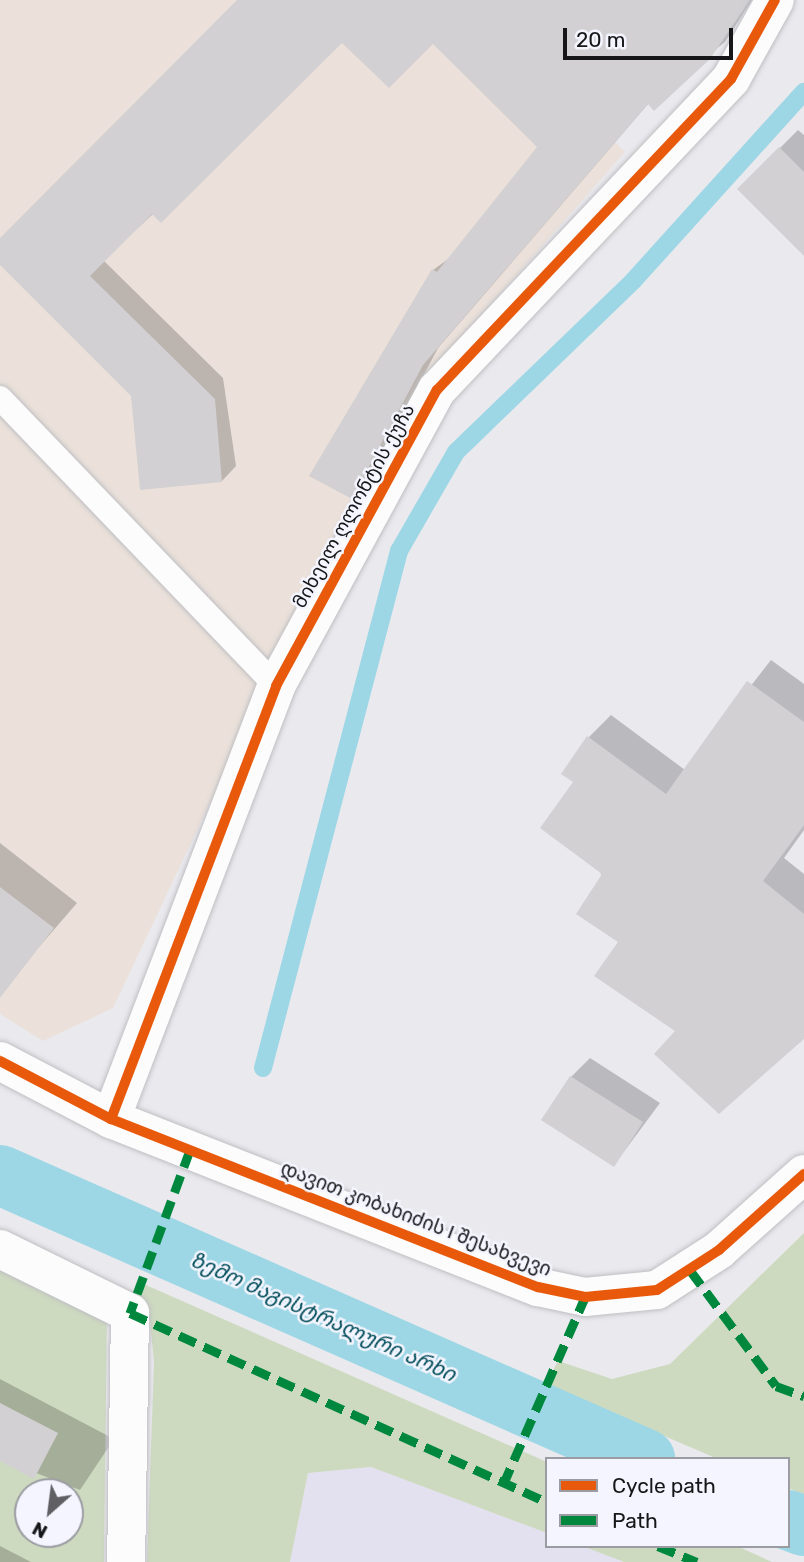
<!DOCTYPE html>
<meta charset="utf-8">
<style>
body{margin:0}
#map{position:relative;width:804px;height:1562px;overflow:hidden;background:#e9e9ee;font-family:Rubik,"Noto Sans Georgian",sans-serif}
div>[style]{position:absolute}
.industrial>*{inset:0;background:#ebe1da}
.education>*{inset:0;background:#e3e1f0}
.green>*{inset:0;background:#cedac0}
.shadow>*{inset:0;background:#0003}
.stream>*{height:18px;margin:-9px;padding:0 9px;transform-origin:9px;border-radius:9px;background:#9dd7e5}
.canal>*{height:60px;margin:-30px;padding:0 30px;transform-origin:30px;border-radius:30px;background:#9dd7e5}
.building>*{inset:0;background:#d2d0d2}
.roads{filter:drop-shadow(0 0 2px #bfbfc3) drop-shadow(0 0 2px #bfbfc3)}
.lane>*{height:24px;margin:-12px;padding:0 12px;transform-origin:12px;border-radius:12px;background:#fcfcfc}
.street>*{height:38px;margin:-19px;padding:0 19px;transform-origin:19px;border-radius:19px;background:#fcfcfc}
.secondary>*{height:38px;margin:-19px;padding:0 19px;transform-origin:19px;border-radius:19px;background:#fcfcfc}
.quiet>*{height:9px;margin-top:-4.5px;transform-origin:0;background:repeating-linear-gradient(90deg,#00873e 0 18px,transparent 0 27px)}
.cycleway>*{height:10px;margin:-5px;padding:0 5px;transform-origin:5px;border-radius:5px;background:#e8590c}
span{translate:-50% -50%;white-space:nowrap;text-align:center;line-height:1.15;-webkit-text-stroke:5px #f4f5fe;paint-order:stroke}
.street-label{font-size:19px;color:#161619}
.water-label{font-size:21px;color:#004d5a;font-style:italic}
.legend{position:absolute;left:545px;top:1457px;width:245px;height:91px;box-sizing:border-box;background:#f4f5fe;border:2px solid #9b9ca2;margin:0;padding:9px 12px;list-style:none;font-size:21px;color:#161619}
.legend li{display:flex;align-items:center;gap:14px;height:35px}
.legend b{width:35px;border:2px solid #9b9ca2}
.north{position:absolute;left:14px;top:1478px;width:70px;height:70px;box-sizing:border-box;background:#f4f5fe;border:2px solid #9b9ca2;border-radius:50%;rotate:208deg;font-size:19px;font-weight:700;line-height:28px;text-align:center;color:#161619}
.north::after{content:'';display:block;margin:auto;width:24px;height:32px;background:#606064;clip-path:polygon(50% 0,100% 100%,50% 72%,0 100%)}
.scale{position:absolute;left:563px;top:28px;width:170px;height:32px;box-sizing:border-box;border:4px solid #161619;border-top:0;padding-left:9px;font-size:21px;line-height:24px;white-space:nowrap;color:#161619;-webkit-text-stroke:5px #f4f5fe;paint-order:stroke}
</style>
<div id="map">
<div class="industrial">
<div style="clip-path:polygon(0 0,473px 0,625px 152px,439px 363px,218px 786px,113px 1008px,43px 1041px,0 1014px)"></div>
</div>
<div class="education">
<div style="clip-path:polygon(371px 1467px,547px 1533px,547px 1546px,582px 1546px,624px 1562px,290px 1562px,308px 1473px)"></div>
</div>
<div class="green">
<div style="clip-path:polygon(804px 1233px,804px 1495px,788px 1488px,788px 1459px,718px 1459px,545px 1385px,558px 1361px,612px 1379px,670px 1364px)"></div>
<div style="clip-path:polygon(evenodd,0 1265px,107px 1309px,104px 1562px,0 1562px,0 1265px,28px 1492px,70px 1492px,70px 1534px,28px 1534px,28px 1492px)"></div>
<div style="clip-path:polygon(139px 1282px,547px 1462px,547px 1533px,371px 1467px,308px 1473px,290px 1562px,147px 1562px,154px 1362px,150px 1321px,135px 1293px)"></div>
<div style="clip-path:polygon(582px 1546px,737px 1546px,772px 1562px,624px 1562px)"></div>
</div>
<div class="shadow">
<div style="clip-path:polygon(239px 0,752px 0,725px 42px,649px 103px,438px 348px,367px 482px,352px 496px,433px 270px,451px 257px,540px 147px,433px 41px,342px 40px,103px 260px,223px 378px,236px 466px,222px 481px,0 263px,0 240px)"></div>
<div style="clip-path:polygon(798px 130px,804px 135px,804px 253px,739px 189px)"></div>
<div style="clip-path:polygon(771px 660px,804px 684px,804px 830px,784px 858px,804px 874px,804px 1037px,620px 941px,575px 782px,589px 737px,611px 715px,685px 770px)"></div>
<div style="clip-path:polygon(0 843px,77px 903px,20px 969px,0 954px)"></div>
<div style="clip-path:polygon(590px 1058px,660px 1103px,614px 1165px,571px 1077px)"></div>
<div style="clip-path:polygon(0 1379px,114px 1439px,80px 1490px,0 1459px)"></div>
<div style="clip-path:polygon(0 1546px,31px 1562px,0 1562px)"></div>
</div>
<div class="stream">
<div style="left:263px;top:1068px;width:535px;rotate:-75.26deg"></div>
<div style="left:399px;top:551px;width:114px;rotate:-60.1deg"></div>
<div style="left:456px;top:452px;width:246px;rotate:-44deg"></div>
<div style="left:633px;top:281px;width:255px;rotate:-47.9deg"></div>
</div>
<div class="canal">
<div style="left:0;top:1175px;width:705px;rotate:23.76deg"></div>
<div style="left:788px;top:1520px;width:17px;rotate:21deg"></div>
</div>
<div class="building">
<div style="clip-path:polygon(237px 0,750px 0,710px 59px,654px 111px,648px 104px,423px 365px,352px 499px,309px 476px,432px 269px,437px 272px,537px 147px,433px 44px,389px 88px,342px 43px,161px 223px,152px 214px,90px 276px,215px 399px,222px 482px,140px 490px,131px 396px,0 265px,0 238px)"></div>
<div style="clip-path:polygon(779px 147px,804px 172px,804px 256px,737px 189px)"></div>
<div style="clip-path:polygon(747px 681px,804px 722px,804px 825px,763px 881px,804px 914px,804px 1039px,719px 1114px,654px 1054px,675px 1031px,594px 976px,618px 942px,576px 914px,602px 874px,540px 828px,573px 782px,561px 774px,587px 736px,666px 794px)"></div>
<div style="clip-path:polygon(0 887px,54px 928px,0 998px)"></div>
<div style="clip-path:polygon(570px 1076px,643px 1122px,614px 1167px,541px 1120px)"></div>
<div style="clip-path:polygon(0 1403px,58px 1433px,34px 1479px,0 1461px)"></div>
</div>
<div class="roads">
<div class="lane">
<div style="left:0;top:398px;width:399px;rotate:46.2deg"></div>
</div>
<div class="street">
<div style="left:111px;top:1119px;width:463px;rotate:-69.1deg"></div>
<div style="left:276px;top:686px;width:337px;rotate:-61.5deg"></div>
<div style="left:437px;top:390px;width:428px;rotate:-46.6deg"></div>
<div style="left:731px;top:79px;width:90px;rotate:-60.9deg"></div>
<div style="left:0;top:1249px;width:145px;rotate:26.2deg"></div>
<div style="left:130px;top:1313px;width:249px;rotate:90.9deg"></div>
</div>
<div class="secondary">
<div style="left:0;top:1061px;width:125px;rotate:27.6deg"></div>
<div style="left:111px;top:1119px;width:459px;rotate:21.5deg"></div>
<div style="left:538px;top:1287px;width:48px;rotate:12deg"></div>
<div style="left:585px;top:1297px;width:72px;rotate:-5.6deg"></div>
<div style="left:657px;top:1290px;width:74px;rotate:-32.8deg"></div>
<div style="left:719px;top:1250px;width:114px;rotate:-41.8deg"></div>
</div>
</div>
<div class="quiet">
<div style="left:190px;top:1150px;width:174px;rotate:110.2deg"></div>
<div style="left:130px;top:1313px;width:458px;rotate:24.4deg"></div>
<div style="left:690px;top:1270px;width:144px;rotate:53.4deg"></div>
<div style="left:776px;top:1386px;width:30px;rotate:20deg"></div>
<div style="left:503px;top:1485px;width:205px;rotate:-66.4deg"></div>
<div style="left:658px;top:1546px;width:42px;rotate:22.3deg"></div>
</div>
<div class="cycleway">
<div style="left:0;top:1061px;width:125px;rotate:27.6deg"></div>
<div style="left:111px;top:1119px;width:459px;rotate:21.5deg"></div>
<div style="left:538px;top:1287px;width:48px;rotate:12deg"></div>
<div style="left:585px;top:1297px;width:72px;rotate:-5.6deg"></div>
<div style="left:657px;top:1290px;width:74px;rotate:-32.8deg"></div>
<div style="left:719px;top:1250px;width:114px;rotate:-41.8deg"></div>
<div style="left:111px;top:1119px;width:463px;rotate:-69.1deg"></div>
<div style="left:276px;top:686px;width:337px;rotate:-61.5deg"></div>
<div style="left:437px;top:390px;width:428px;rotate:-46.6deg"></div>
<div style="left:731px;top:79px;width:90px;rotate:-60.9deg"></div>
</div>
<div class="street-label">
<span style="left:354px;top:506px;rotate:-61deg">მიხეილ ღლონტის ქუჩა</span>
<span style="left:416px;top:1219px;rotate:21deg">დავით კობახიძის I შესახვევი</span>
</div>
<div class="water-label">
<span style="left:323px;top:1317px;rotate:24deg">ზემო მაგისტრალური არხი</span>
</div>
<ul class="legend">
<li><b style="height:9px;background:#e8590c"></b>Cycle path</li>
<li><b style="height:9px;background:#00873e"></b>Path</li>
</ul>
<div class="north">N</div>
<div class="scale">20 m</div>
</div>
